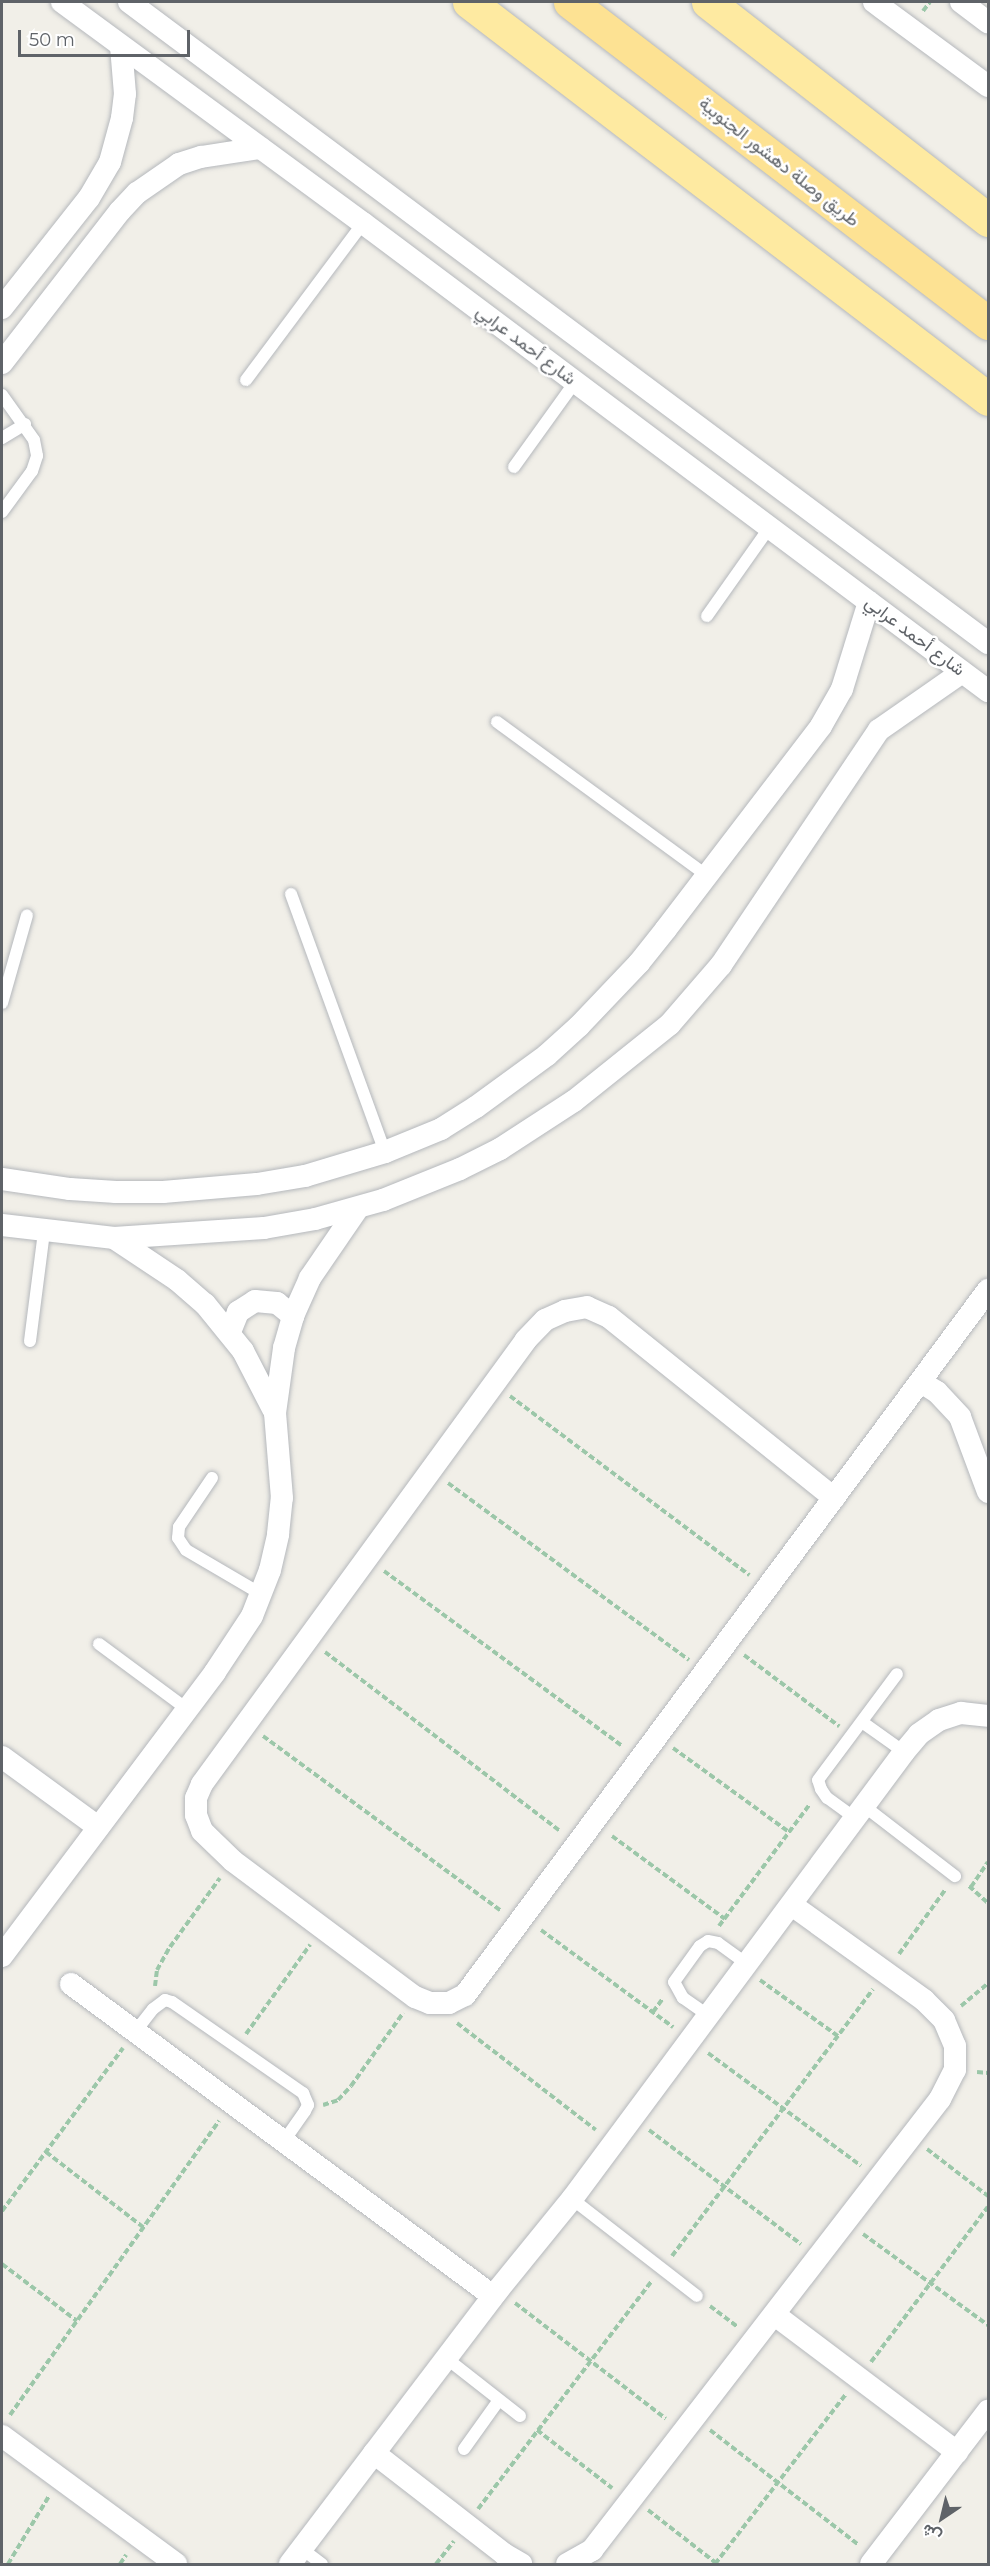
<!DOCTYPE html>
<meta charset="utf-8">
<style>
body{margin:0}
#map{position:relative;width:990px;height:2566px;overflow:hidden;background:#f1efe8;font-family:Montserrat,Vazirmatn,sans-serif}
div>[style]{position:absolute}
.path>*{height:4px;margin-top:-2px;transform-origin:0;background:repeating-linear-gradient(90deg,#9cc7a9 0 6px,transparent 0 9px)}
.roads{filter:drop-shadow(0 0 2px #b5b8bc) drop-shadow(0 0 2px #b5b8bc)}
.service>*{height:12px;margin:-6px;padding:0 6px;transform-origin:6px;border-radius:6px;background:#fff}
.minor>*{height:22px;margin:-11px;padding:0 11px;transform-origin:11px;border-radius:11px;background:#fff}
.trunk>*{height:33px;margin:-16.5px;padding:0 16.5px;transform-origin:16.5px;border-radius:16.5px;background:#feeaa1}
.motorway>*{height:33px;margin:-16.5px;padding:0 16.5px;transform-origin:16.5px;border-radius:16.5px;background:#fde293}
span{translate:-50% -50%;white-space:nowrap;text-align:center;line-height:1.15;-webkit-text-stroke:5px #fff;paint-order:stroke}
.street-label{font-size:18px;color:#5f6368}
.frame{position:absolute;inset:0;border:3px solid #5f6368;pointer-events:none}
.north{position:absolute;left:912px;top:2488px;width:60px;height:60px;-webkit-text-stroke:4px #fff;paint-order:stroke;rotate:215deg;font-size:16px;font-weight:700;line-height:24px;text-align:center;color:#5f6368}
.north::after{content:'';display:block;margin:auto;width:21px;height:27px;background:#5f6368;clip-path:polygon(50% 0,100% 100%,50% 72%,0 100%)}
.scale{position:absolute;left:18px;top:30px;width:172px;height:27px;box-sizing:border-box;border:3px solid #5f6368;border-top:0;padding-left:8px;font-size:18px;line-height:21px;white-space:nowrap;color:#5f6368;-webkit-text-stroke:4px #fff;paint-order:stroke}
</style>
<div id="map">
<div class="path">
<div style="left:923px;top:11px;width:11px;rotate:-52deg"></div>
<div style="left:510px;top:1396px;width:299px;rotate:36.8deg"></div>
<div style="left:448px;top:1483px;width:299px;rotate:36.3deg"></div>
<div style="left:384px;top:1571px;width:295px;rotate:36.3deg"></div>
<div style="left:325px;top:1652px;width:295px;rotate:37.3deg"></div>
<div style="left:744px;top:1655px;width:119px;rotate:36.8deg"></div>
<div style="left:263px;top:1736px;width:295px;rotate:36.3deg"></div>
<div style="left:673px;top:1748px;width:143px;rotate:35.9deg"></div>
<div style="left:612px;top:1836px;width:140px;rotate:36.3deg"></div>
<div style="left:969px;top:1886px;width:25px;rotate:42deg"></div>
<div style="left:971px;top:1887px;width:30px;rotate:-56deg"></div>
<div style="left:719px;top:1926px;width:152px;rotate:-53.3deg"></div>
<div style="left:541px;top:1930px;width:164px;rotate:36.3deg"></div>
<div style="left:899px;top:1954px;width:79px;rotate:-54.3deg"></div>
<div style="left:760px;top:1980px;width:96px;rotate:35.7deg"></div>
<div style="left:155px;top:1986px;width:16px;rotate:-83deg"></div>
<div style="left:157px;top:1970px;width:26px;rotate:-61deg"></div>
<div style="left:170px;top:1947px;width:85px;rotate:-54.1deg"></div>
<div style="left:961px;top:2006px;width:35px;rotate:-40deg"></div>
<div style="left:653px;top:2012px;width:17px;rotate:-54deg"></div>
<div style="left:457px;top:2023px;width:175px;rotate:37.6deg"></div>
<div style="left:246px;top:2034px;width:110px;rotate:-54.3deg"></div>
<div style="left:708px;top:2053px;width:190px;rotate:36.4deg"></div>
<div style="left:977px;top:2072px;width:11px;rotate:5deg"></div>
<div style="left:323px;top:2105px;width:16px;rotate:-18deg"></div>
<div style="left:338px;top:2100px;width:19px;rotate:-47deg"></div>
<div style="left:351px;top:2086px;width:90px;rotate:-54.5deg"></div>
<div style="left:649px;top:2130px;width:190px;rotate:36.9deg"></div>
<div style="left:927px;top:2149px;width:77px;rotate:37.6deg"></div>
<div style="left:46px;top:2152px;width:123px;rotate:37.7deg"></div>
<div style="left:2px;top:2211px;width:203px;rotate:-53.4deg"></div>
<div style="left:863px;top:2234px;width:155px;rotate:36.1deg"></div>
<div style="left:672px;top:2256px;width:334px;rotate:-53deg"></div>
<div style="left:2px;top:2264px;width:94px;rotate:37.2deg"></div>
<div style="left:515px;top:2303px;width:190px;rotate:37.5deg"></div>
<div style="left:710px;top:2306px;width:35px;rotate:37deg"></div>
<div style="left:871px;top:2362px;width:194px;rotate:-53deg"></div>
<div style="left:10px;top:2415px;width:361px;rotate:-54.6deg"></div>
<div style="left:537px;top:2430px;width:95px;rotate:37.7deg"></div>
<div style="left:710px;top:2430px;width:188px;rotate:37.7deg"></div>
<div style="left:478px;top:2509px;width:287px;rotate:-52.7deg"></div>
<div style="left:648px;top:2510px;width:86px;rotate:37.9deg"></div>
<div style="left:8px;top:2564px;width:79px;rotate:-58.9deg"></div>
<div style="left:120px;top:2564px;width:11px;rotate:-56deg"></div>
<div style="left:436px;top:2564px;width:29px;rotate:-52deg"></div>
<div style="left:715px;top:2564px;width:215px;rotate:-52.4deg"></div>
</div>
<div class="roads">
<div class="service">
<div style="left:246px;top:380px;width:196px;rotate:-53.3deg"></div>
<div style="left:2px;top:395px;width:55px;rotate:54.6deg"></div>
<div style="left:34px;top:440px;width:16px;rotate:79deg"></div>
<div style="left:37px;top:456px;width:16px;rotate:108deg"></div>
<div style="left:32px;top:471px;width:51px;rotate:126.2deg"></div>
<div style="left:2px;top:438px;width:27px;rotate:-31deg"></div>
<div style="left:514px;top:467px;width:105px;rotate:-54.3deg"></div>
<div style="left:707px;top:616px;width:108px;rotate:-54.8deg"></div>
<div style="left:497px;top:722px;width:259px;rotate:36.2deg"></div>
<div style="left:291px;top:894px;width:275px;rotate:70deg"></div>
<div style="left:2px;top:1003px;width:91px;rotate:-74.1deg"></div>
<div style="left:30px;top:1341px;width:111px;rotate:-82.7deg"></div>
<div style="left:212px;top:1478px;width:59px;rotate:124deg"></div>
<div style="left:179px;top:1527px;width:11px;rotate:95deg"></div>
<div style="left:178px;top:1538px;width:14px;rotate:56deg"></div>
<div style="left:186px;top:1550px;width:87px;rotate:30.4deg"></div>
<div style="left:99px;top:1644px;width:109px;rotate:36.5deg"></div>
<div style="left:862px;top:1722px;width:52px;rotate:35.5deg"></div>
<div style="left:864px;top:1806px;width:115px;rotate:37.6deg"></div>
<div style="left:855px;top:1818px;width:34px;rotate:-144deg"></div>
<div style="left:827px;top:1798px;width:11px;rotate:-124deg"></div>
<div style="left:821px;top:1789px;width:9px;rotate:-108deg"></div>
<div style="left:818px;top:1780px;width:132px;rotate:-53.3deg"></div>
<div style="left:709px;top:2016px;width:32px;rotate:-145deg"></div>
<div style="left:683px;top:1998px;width:18px;rotate:-119deg"></div>
<div style="left:674px;top:1982px;width:44px;rotate:-54.2deg"></div>
<div style="left:700px;top:1946px;width:9px;rotate:-32deg"></div>
<div style="left:708px;top:1941px;width:10px;rotate:11deg"></div>
<div style="left:718px;top:1943px;width:36px;rotate:36deg"></div>
<div style="left:135px;top:2032px;width:29px;rotate:-52deg"></div>
<div style="left:153px;top:2009px;width:15px;rotate:-37deg"></div>
<div style="left:165px;top:2000px;width:7px;rotate:16deg"></div>
<div style="left:172px;top:2002px;width:160px;rotate:34.8deg"></div>
<div style="left:303px;top:2093px;width:13px;rotate:67deg"></div>
<div style="left:308px;top:2105px;width:7px;rotate:117deg"></div>
<div style="left:305px;top:2111px;width:37px;rotate:125deg"></div>
<div style="left:572px;top:2199px;width:158px;rotate:37.8deg"></div>
<div style="left:446px;top:2358px;width:94px;rotate:38.1deg"></div>
<div style="left:464px;top:2449px;width:60px;rotate:-54.5deg"></div>
<div style="left:302px;top:2549px;width:25px;rotate:37deg"></div>
</div>
<div class="minor">
<div style="left:62px;top:2px;width:373px;rotate:36.3deg"></div>
<div style="left:363px;top:223px;width:781px;rotate:36.83deg"></div>
<div style="left:129px;top:2px;width:1072px;rotate:36.73deg"></div>
<div style="left:874px;top:2px;width:142px;rotate:36.4deg"></div>
<div style="left:961px;top:2px;width:34px;rotate:37deg"></div>
<div style="left:2px;top:308px;width:140px;rotate:-51.7deg"></div>
<div style="left:89px;top:198px;width:42px;rotate:-59.7deg"></div>
<div style="left:110px;top:162px;width:46px;rotate:-74.7deg"></div>
<div style="left:122px;top:118px;width:24px;rotate:-83deg"></div>
<div style="left:125px;top:94px;width:48px;rotate:-94.8deg"></div>
<div style="left:2px;top:363px;width:192px;rotate:-52.2deg"></div>
<div style="left:120px;top:211px;width:25px;rotate:-47deg"></div>
<div style="left:137px;top:193px;width:51px;rotate:-34.6deg"></div>
<div style="left:179px;top:164px;width:23px;rotate:-18deg"></div>
<div style="left:201px;top:157px;width:60px;rotate:-8.7deg"></div>
<div style="left:2px;top:1179px;width:69px;rotate:8.4deg"></div>
<div style="left:70px;top:1189px;width:46px;rotate:3.7deg"></div>
<div style="left:116px;top:1192px;width:47px"></div>
<div style="left:163px;top:1192px;width:94px;rotate:-4.9deg"></div>
<div style="left:257px;top:1184px;width:49px;rotate:-9.5deg"></div>
<div style="left:305px;top:1176px;width:84px;rotate:-16.7deg"></div>
<div style="left:385px;top:1152px;width:61px;rotate:-22.3deg"></div>
<div style="left:441px;top:1129px;width:41px;rotate:-32.2deg"></div>
<div style="left:476px;top:1107px;width:88px;rotate:-36.2deg"></div>
<div style="left:547px;top:1055px;width:43px;rotate:-42.2deg"></div>
<div style="left:579px;top:1026px;width:87px;rotate:-46.4deg"></div>
<div style="left:639px;top:963px;width:43px;rotate:-51.5deg"></div>
<div style="left:666px;top:929px;width:255px;rotate:-52.6deg"></div>
<div style="left:821px;top:726px;width:43px;rotate:-60.4deg"></div>
<div style="left:842px;top:689px;width:91px;rotate:-72.8deg"></div>
<div style="left:2px;top:1225px;width:113px;rotate:6.6deg"></div>
<div style="left:114px;top:1238px;width:150px;rotate:-3.8deg"></div>
<div style="left:264px;top:1228px;width:52px;rotate:-10deg"></div>
<div style="left:315px;top:1219px;width:71px;rotate:-15.6deg"></div>
<div style="left:383px;top:1200px;width:83px;rotate:-21.9deg"></div>
<div style="left:460px;top:1169px;width:45px;rotate:-26.6deg"></div>
<div style="left:500px;top:1149px;width:88px;rotate:-33deg"></div>
<div style="left:574px;top:1101px;width:123px;rotate:-38.7deg"></div>
<div style="left:670px;top:1024px;width:78px;rotate:-49.2deg"></div>
<div style="left:721px;top:965px;width:283px;rotate:-56.1deg"></div>
<div style="left:879px;top:730px;width:101px;rotate:-34.9deg"></div>
<div style="left:114px;top:1238px;width:76px;rotate:33.7deg"></div>
<div style="left:177px;top:1280px;width:37px;rotate:41deg"></div>
<div style="left:205px;top:1304px;width:60px;rotate:51deg"></div>
<div style="left:243px;top:1351px;width:65px;rotate:62.7deg"></div>
<div style="left:230px;top:1332px;width:22px;rotate:-68deg"></div>
<div style="left:238px;top:1312px;width:20px;rotate:-33deg"></div>
<div style="left:255px;top:1301px;width:22px;rotate:5deg"></div>
<div style="left:277px;top:1303px;width:21px;rotate:39deg"></div>
<div style="left:921px;top:1382px;width:19px;rotate:32deg"></div>
<div style="left:937px;top:1392px;width:34px;rotate:47deg"></div>
<div style="left:960px;top:1417px;width:80px;rotate:69.5deg"></div>
<div style="left:834px;top:1498px;width:289px;rotate:-141.2deg"></div>
<div style="left:609px;top:1317px;width:24px;rotate:-156deg"></div>
<div style="left:587px;top:1307px;width:22px;rotate:170deg"></div>
<div style="left:565px;top:1311px;width:22px;rotate:156deg"></div>
<div style="left:545px;top:1320px;width:28px;rotate:134deg"></div>
<div style="left:526px;top:1340px;width:550px;rotate:126.12deg"></div>
<div style="left:202px;top:1784px;width:15px;rotate:113deg"></div>
<div style="left:196px;top:1798px;width:17px;rotate:90deg"></div>
<div style="left:196px;top:1815px;width:17px;rotate:69deg"></div>
<div style="left:202px;top:1831px;width:43px;rotate:44.1deg"></div>
<div style="left:233px;top:1861px;width:227px;rotate:36.8deg"></div>
<div style="left:415px;top:1997px;width:16px;rotate:22deg"></div>
<div style="left:430px;top:2003px;width:19px"></div>
<div style="left:449px;top:2003px;width:18px;rotate:-27deg"></div>
<div style="left:465px;top:1995px;width:878px;rotate:-53.43deg"></div>
<div style="left:2px;top:1757px;width:119px;rotate:36.1deg"></div>
<div style="left:2px;top:1956px;width:355px;rotate:-53.1deg"></div>
<div style="left:215px;top:1672px;width:67px;rotate:-56.5deg"></div>
<div style="left:252px;top:1616px;width:49px;rotate:-68.6deg"></div>
<div style="left:270px;top:1570px;width:37px;rotate:-77deg"></div>
<div style="left:278px;top:1534px;width:36px;rotate:-84deg"></div>
<div style="left:282px;top:1498px;width:85px;rotate:-94.7deg"></div>
<div style="left:275px;top:1413px;width:66px;rotate:-82.1deg"></div>
<div style="left:284px;top:1348px;width:33px;rotate:-74deg"></div>
<div style="left:293px;top:1316px;width:42px;rotate:-65.9deg"></div>
<div style="left:310px;top:1278px;width:85px;rotate:-55.6deg"></div>
<div style="left:71px;top:1984px;width:525px;rotate:36.48deg"></div>
<div style="left:775px;top:2315px;width:228px;rotate:37deg"></div>
<div style="left:2px;top:2436px;width:216px;rotate:36.3deg"></div>
<div style="left:374px;top:2453px;width:165px;rotate:37.8deg"></div>
<div style="left:504px;top:2554px;width:20px;rotate:30deg"></div>
<div style="left:290px;top:2564px;width:344px;rotate:-52.8deg"></div>
<div style="left:498px;top:2290px;width:117px;rotate:-50.9deg"></div>
<div style="left:572px;top:2199px;width:557px;rotate:-53.4deg"></div>
<div style="left:904px;top:1752px;width:23px;rotate:-50deg"></div>
<div style="left:919px;top:1734px;width:24px;rotate:-35deg"></div>
<div style="left:939px;top:1720px;width:23px;rotate:-18deg"></div>
<div style="left:961px;top:1713px;width:27px;rotate:6deg"></div>
<div style="left:567px;top:2564px;width:29px;rotate:-29deg"></div>
<div style="left:592px;top:2550px;width:570px;rotate:-52.35deg"></div>
<div style="left:940px;top:2099px;width:33px;rotate:-63deg"></div>
<div style="left:955px;top:2070px;width:24px;rotate:-90deg"></div>
<div style="left:955px;top:2046px;width:28px;rotate:-113deg"></div>
<div style="left:944px;top:2020px;width:28px;rotate:-135deg"></div>
<div style="left:924px;top:2000px;width:163px;rotate:-144.3deg"></div>
<div style="left:871px;top:2564px;width:193px;rotate:-52.6deg"></div>
</div>
<div class="trunk">
<div style="left:469px;top:2px;width:653px;rotate:37.41deg"></div>
<div style="left:708px;top:2px;width:355px;rotate:37.9deg"></div>
</div>
<div class="motorway">
<div style="left:570px;top:2px;width:527px;rotate:37.52deg"></div>
</div>
</div>
<div class="street-label">
<span style="left:779px;top:162px;rotate:38deg">طريق وصلة دهشور الجنوبية</span>
<span style="left:526px;top:345px;rotate:37deg">شارع أحمد عرابي</span>
<span style="left:915px;top:636px;rotate:37deg">شارع أحمد عرابي</span>
</div>
<div class="frame"></div>
<div class="north">ش</div>
<div class="scale">50 m</div>
</div>
